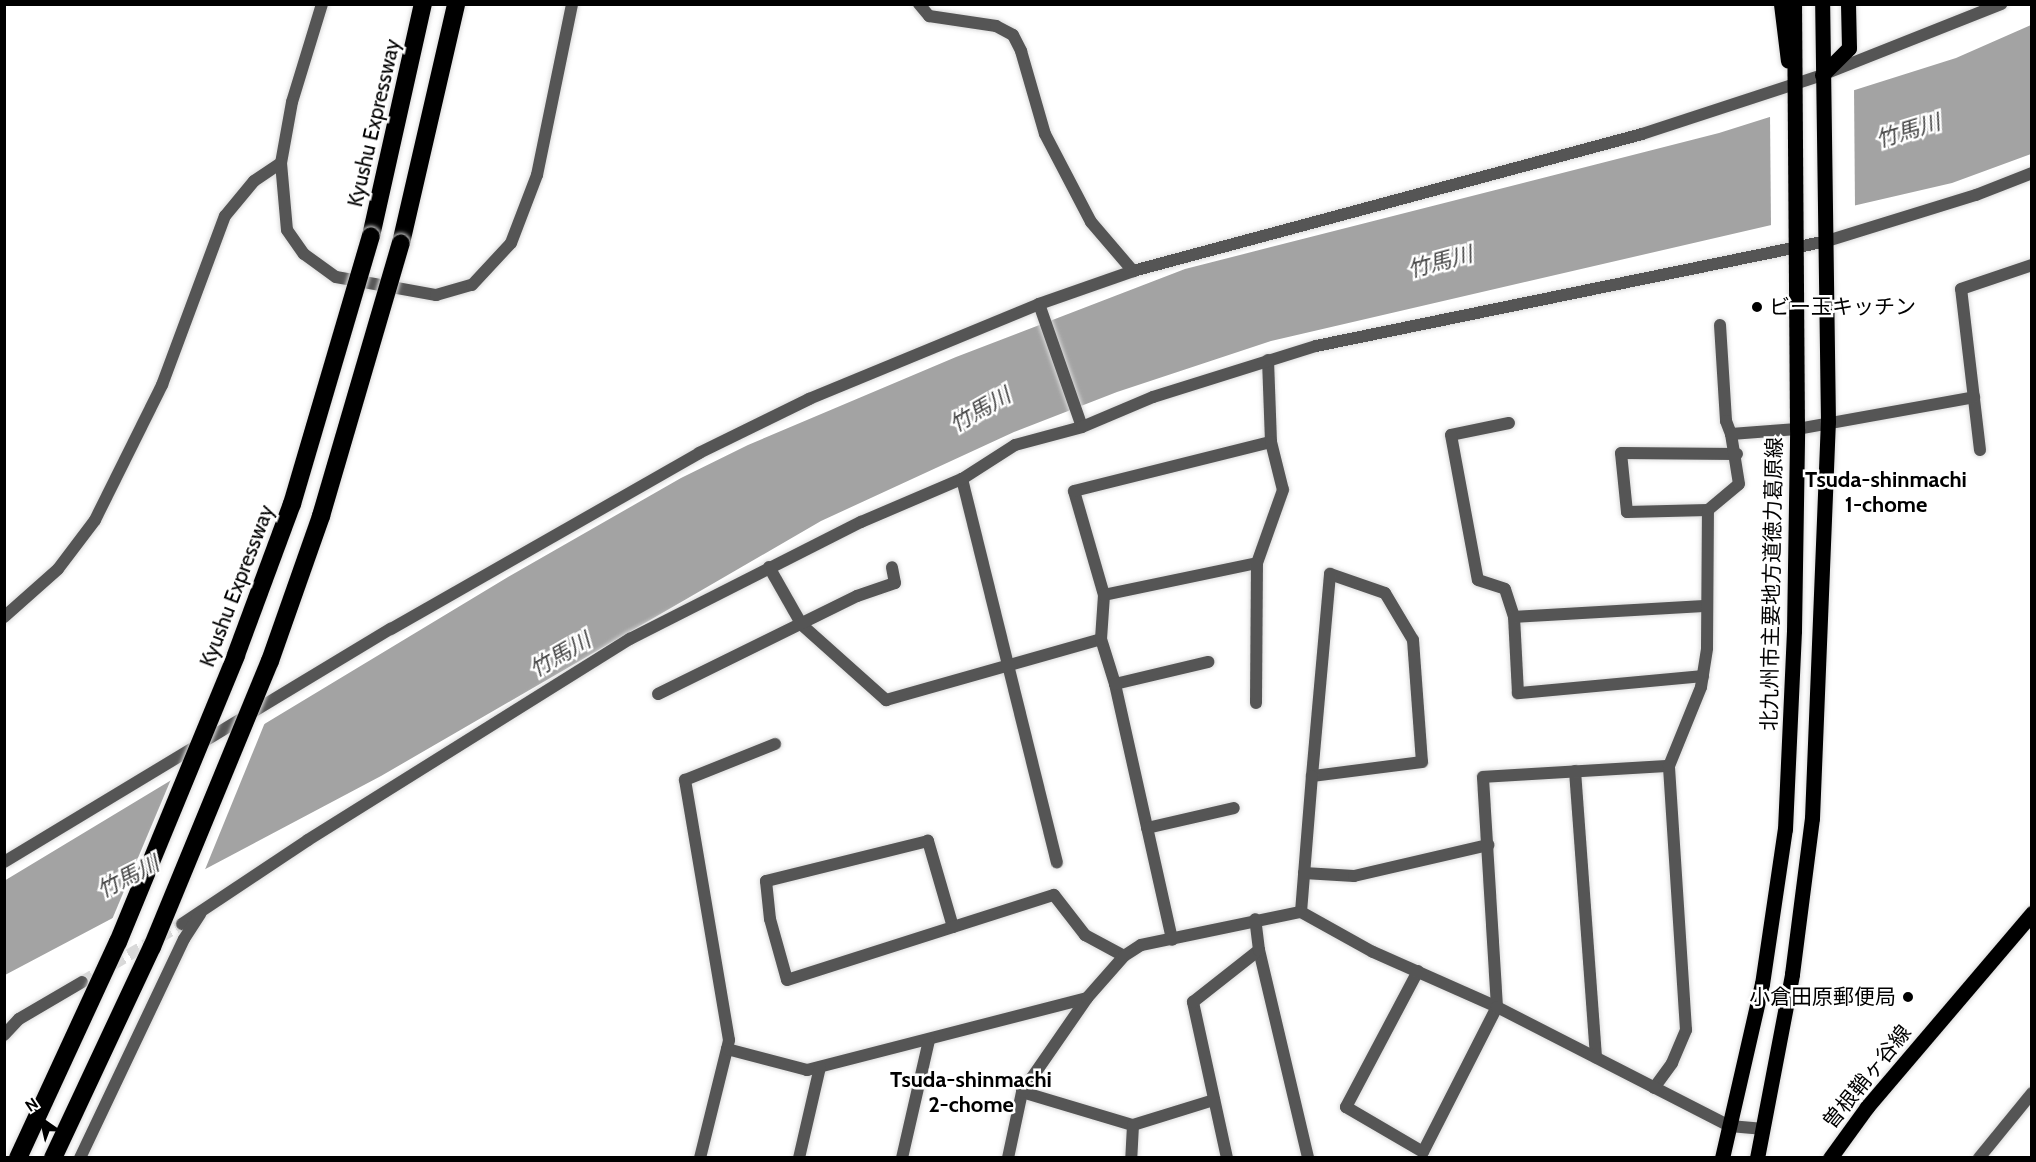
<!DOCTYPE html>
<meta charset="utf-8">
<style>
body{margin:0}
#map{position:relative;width:2036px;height:1162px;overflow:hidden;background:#fff;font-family:Cabin,"Noto Sans JP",sans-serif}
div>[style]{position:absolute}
.water>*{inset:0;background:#a3a3a3}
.pier>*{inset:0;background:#fff}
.street-tunnel>*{height:12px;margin-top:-6px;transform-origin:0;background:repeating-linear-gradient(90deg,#d9d9d9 0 12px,transparent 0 18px)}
.roads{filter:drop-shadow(0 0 2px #dbdbdb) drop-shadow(0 0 2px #dbdbdb)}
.street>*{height:12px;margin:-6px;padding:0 6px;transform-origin:6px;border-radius:6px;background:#555}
.primary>*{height:15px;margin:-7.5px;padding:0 7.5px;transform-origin:7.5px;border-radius:7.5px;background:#000}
.highway>*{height:18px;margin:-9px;padding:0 9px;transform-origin:9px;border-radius:9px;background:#000}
.bridges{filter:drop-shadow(0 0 2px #dbdbdb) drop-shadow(0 0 2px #dbdbdb)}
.highway-bridge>*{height:18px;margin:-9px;padding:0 9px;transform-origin:9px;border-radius:9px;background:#000}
.dots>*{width:16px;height:16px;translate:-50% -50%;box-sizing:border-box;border:3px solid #fff;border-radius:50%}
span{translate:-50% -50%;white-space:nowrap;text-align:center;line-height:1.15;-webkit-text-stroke:5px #fff;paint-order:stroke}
.street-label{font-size:21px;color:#000}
.poi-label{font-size:21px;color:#000}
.left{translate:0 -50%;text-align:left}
.right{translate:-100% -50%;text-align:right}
.water-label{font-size:22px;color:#444;font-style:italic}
.neighbourhood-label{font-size:22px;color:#000;font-weight:700}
.frame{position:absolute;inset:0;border:6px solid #000;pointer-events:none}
.north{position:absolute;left:12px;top:1090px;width:60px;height:60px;-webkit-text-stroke:4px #fff;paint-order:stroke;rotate:326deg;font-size:16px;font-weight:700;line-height:24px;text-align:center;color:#000}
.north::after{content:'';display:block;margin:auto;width:21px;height:27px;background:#000;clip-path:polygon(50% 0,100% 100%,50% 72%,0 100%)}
</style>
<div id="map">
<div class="water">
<div style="clip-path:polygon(2031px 25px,2031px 154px,1952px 183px,1271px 341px,1117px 392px,1014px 432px,821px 521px,381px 776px,5px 975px,4px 881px,508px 577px,681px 478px,748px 445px,956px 357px,1185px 269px,1719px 133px,1956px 58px)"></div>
</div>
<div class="pier">
<div style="clip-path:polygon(1854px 87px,1855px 208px,1771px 228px,1770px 114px)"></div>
<div style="clip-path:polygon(266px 720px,204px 872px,111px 922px,172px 777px)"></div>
</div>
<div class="street-tunnel">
<div style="left:82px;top:982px;width:116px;rotate:-30.1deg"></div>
</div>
<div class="roads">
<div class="street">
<div style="left:322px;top:4px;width:102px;rotate:107deg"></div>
<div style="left:292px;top:102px;width:62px;rotate:100.2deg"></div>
<div style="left:281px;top:163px;width:67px;rotate:84.9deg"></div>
<div style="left:287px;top:230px;width:29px;rotate:55deg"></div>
<div style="left:304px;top:254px;width:39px;rotate:36deg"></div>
<div style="left:336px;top:277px;width:102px;rotate:10.2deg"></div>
<div style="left:436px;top:295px;width:37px;rotate:-16deg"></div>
<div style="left:472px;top:285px;width:57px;rotate:-47.1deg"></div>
<div style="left:511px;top:243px;width:73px;rotate:-69.1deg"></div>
<div style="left:537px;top:175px;width:175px;rotate:-78.4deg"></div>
<div style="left:919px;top:4px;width:16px;rotate:50deg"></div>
<div style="left:929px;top:16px;width:68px;rotate:8.5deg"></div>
<div style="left:996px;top:26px;width:19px;rotate:28deg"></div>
<div style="left:1013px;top:35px;width:18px;rotate:63deg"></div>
<div style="left:1021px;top:51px;width:86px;rotate:73.9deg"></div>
<div style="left:1045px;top:134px;width:99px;rotate:62.4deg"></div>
<div style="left:1091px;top:222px;width:65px;rotate:49.4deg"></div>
<div style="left:1039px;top:304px;width:130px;rotate:70.7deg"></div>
<div style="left:1720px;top:325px;width:96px;rotate:86.4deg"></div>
<div style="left:1726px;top:421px;width:14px;rotate:69deg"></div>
<div style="left:1268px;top:360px;width:82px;rotate:87.9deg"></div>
<div style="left:1509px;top:423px;width:59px;rotate:168.3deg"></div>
<div style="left:1451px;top:435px;width:147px;rotate:79.5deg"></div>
<div style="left:1478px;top:580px;width:28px;rotate:18deg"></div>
<div style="left:1505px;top:589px;width:29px;rotate:72deg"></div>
<div style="left:1980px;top:450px;width:162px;rotate:-96.7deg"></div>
<div style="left:1961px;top:289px;width:75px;rotate:-18.7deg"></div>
<div style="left:962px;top:479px;width:395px;rotate:76.1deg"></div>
<div style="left:1708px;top:510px;width:81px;rotate:178.6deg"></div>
<div style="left:1627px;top:512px;width:59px;rotate:-95.8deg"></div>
<div style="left:1621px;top:453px;width:116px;rotate:0.5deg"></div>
<div style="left:769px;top:567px;width:67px;rotate:60.4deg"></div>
<div style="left:802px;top:625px;width:113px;rotate:41.8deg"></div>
<div style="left:886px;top:700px;width:223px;rotate:-15.8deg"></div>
<div style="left:1101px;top:639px;width:47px;rotate:72.7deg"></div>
<div style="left:1115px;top:684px;width:262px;rotate:77.4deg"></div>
<div style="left:1330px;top:574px;width:58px;rotate:19.1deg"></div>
<div style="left:1385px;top:593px;width:55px;rotate:59.2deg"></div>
<div style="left:1413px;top:640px;width:122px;rotate:85.8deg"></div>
<div style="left:1422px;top:762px;width:111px;rotate:172.7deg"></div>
<div style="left:1312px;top:776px;width:203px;rotate:-84.9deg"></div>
<div style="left:4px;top:617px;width:72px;rotate:-41.6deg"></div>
<div style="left:58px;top:569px;width:61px;rotate:-52.9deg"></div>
<div style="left:95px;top:520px;width:151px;rotate:-63.6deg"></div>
<div style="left:162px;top:385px;width:180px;rotate:-69.6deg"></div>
<div style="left:225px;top:216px;width:45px;rotate:-50.4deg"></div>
<div style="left:254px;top:181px;width:32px;rotate:-34deg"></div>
<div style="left:1101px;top:639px;width:44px;rotate:-86.1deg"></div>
<div style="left:1104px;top:595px;width:108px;rotate:-106.1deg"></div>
<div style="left:1074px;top:491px;width:203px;rotate:-14deg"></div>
<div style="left:1271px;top:442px;width:49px;rotate:76deg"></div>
<div style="left:1283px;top:490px;width:77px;rotate:109.6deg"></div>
<div style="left:1257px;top:563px;width:156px;rotate:168.2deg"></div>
<div style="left:1703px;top:676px;width:186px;rotate:174.7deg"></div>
<div style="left:1518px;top:693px;width:76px;rotate:-93deg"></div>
<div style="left:1514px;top:617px;width:193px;rotate:-3.3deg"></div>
<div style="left:1115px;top:684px;width:96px;rotate:-13.3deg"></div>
<div style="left:658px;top:694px;width:222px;rotate:-26.2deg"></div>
<div style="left:857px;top:596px;width:40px;rotate:-18.9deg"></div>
<div style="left:895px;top:583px;width:16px;rotate:-101deg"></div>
<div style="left:1256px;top:703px;width:140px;rotate:-89.6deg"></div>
<div style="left:1575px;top:771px;width:287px;rotate:85.8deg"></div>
<div style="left:1147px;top:828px;width:89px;rotate:-12.9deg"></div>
<div style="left:4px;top:862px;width:452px;rotate:-31.1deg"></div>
<div style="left:391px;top:629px;width:355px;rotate:-29.7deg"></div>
<div style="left:699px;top:453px;width:123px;rotate:-26.1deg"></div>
<div style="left:809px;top:399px;width:249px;rotate:-22.4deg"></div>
<div style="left:1039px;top:304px;width:100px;rotate:-19.3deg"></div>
<div style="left:1133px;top:271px;width:527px;rotate:-15.06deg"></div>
<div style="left:1642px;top:134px;width:189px;rotate:-18.1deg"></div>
<div style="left:1822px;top:75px;width:193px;rotate:-21.6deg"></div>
<div style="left:1304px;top:873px;width:50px;rotate:3.4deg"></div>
<div style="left:1354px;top:876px;width:138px;rotate:-13deg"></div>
<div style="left:1301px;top:912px;width:136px;rotate:-85.4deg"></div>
<div style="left:182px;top:924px;width:151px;rotate:-33.7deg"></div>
<div style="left:308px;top:840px;width:380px;rotate:-32deg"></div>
<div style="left:630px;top:639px;width:259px;rotate:-26.9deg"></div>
<div style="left:861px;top:522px;width:110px;rotate:-23.1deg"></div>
<div style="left:962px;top:479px;width:63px;rotate:-32.7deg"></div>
<div style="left:1015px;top:445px;width:69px;rotate:-15deg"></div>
<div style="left:1082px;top:427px;width:77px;rotate:-22.9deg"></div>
<div style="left:1153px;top:397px;width:171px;rotate:-17.4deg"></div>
<div style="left:1316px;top:346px;width:522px;rotate:-11.61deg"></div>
<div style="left:1827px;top:241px;width:156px;rotate:-17.2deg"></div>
<div style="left:1976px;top:195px;width:60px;rotate:-21.4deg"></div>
<div style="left:953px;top:927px;width:90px;rotate:-106.2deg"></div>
<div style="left:928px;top:841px;width:167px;rotate:166.1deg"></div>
<div style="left:766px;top:881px;width:38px;rotate:84deg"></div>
<div style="left:770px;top:919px;width:63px;rotate:74.4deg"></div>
<div style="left:787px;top:980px;width:280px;rotate:-17.7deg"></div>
<div style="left:1054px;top:895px;width:51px;rotate:52.2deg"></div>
<div style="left:1085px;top:935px;width:44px;rotate:28.3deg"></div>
<div style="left:1259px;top:950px;width:214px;rotate:76.7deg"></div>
<div style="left:1418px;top:971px;width:154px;rotate:117.9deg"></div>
<div style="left:1346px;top:1107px;width:89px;rotate:30.3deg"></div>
<div style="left:1423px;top:1152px;width:163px;rotate:-63deg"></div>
<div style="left:1497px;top:1007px;width:230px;rotate:-93.5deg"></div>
<div style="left:1483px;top:777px;width:186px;rotate:-3.4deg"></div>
<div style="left:4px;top:1035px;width:22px;rotate:-47deg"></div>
<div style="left:19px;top:1019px;width:73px;rotate:-30.4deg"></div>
<div style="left:727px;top:1049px;width:9px;rotate:-77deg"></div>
<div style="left:729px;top:1040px;width:264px;rotate:-99.6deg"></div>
<div style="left:685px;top:780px;width:97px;rotate:-21.8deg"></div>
<div style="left:1654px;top:1088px;width:31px;rotate:-54deg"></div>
<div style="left:1672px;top:1063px;width:36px;rotate:-67deg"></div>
<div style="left:1686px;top:1030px;width:265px;rotate:-93.7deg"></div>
<div style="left:1669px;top:766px;width:85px;rotate:-67.9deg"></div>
<div style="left:1701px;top:687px;width:39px;rotate:-81deg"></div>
<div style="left:1707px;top:648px;width:138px;rotate:-89.6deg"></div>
<div style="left:1708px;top:510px;width:40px;rotate:-40deg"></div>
<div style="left:1739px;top:484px;width:51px;rotate:-99.1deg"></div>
<div style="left:1731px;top:434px;width:66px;rotate:-4.3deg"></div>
<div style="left:1797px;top:429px;width:180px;rotate:-10.2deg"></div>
<div style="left:1022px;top:1092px;width:116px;rotate:16.6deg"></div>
<div style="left:1133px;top:1125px;width:33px;rotate:93deg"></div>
<div style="left:1133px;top:1125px;width:85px;rotate:-17.2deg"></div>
<div style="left:80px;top:1158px;width:242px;rotate:-64.6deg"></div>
<div style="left:184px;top:939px;width:30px;rotate:-57deg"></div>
<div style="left:700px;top:1158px;width:112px;rotate:-76.1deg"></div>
<div style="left:727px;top:1049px;width:83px;rotate:14.7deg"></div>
<div style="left:807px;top:1070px;width:289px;rotate:-14.4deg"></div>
<div style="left:799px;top:1158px;width:93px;rotate:-77deg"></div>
<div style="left:902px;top:1158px;width:121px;rotate:-77.1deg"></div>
<div style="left:1008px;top:1158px;width:67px;rotate:-78deg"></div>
<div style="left:1022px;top:1092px;width:114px;rotate:-55.3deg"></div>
<div style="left:1087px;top:998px;width:56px;rotate:-48.6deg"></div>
<div style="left:1124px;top:956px;width:20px;rotate:-33deg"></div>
<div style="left:1141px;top:945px;width:163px;rotate:-11.7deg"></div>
<div style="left:1301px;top:912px;width:82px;rotate:29.1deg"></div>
<div style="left:1373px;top:952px;width:136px;rotate:23.9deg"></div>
<div style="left:1497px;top:1007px;width:262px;rotate:27.1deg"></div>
<div style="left:1730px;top:1126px;width:34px;rotate:5deg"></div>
<div style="left:1227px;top:1158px;width:160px;rotate:-102.3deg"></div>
<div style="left:1193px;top:1002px;width:84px;rotate:-38.2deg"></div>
<div style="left:1259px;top:950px;width:31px;rotate:-97deg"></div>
<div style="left:1979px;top:1158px;width:84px;rotate:-50.8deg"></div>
</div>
<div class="primary">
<div style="left:1781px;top:4px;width:57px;rotate:83deg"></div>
<div style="left:1822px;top:75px;width:38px;rotate:-45deg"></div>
<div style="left:1849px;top:48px;width:44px;rotate:-91.3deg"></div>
<div style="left:1722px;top:1158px;width:179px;rotate:-77.1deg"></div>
<div style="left:1762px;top:984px;width:157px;rotate:-81.6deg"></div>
<div style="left:1785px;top:829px;width:198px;rotate:-87.4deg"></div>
<div style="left:1794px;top:631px;width:202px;rotate:-89.1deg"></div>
<div style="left:1797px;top:429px;width:425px;rotate:-90.4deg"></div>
<div style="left:1757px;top:1158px;width:187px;rotate:-79.2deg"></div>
<div style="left:1792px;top:974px;width:157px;rotate:-82.7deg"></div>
<div style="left:1812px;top:818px;width:396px;rotate:-87.7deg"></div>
<div style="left:1828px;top:422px;width:418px;rotate:-90.8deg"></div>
<div style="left:1830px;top:1158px;width:63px;rotate:-54deg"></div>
<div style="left:1867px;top:1107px;width:255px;rotate:-49.6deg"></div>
</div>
<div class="highway">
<div style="left:371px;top:236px;width:238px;rotate:-77.4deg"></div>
<div style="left:401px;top:243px;width:245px;rotate:-77deg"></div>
</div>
</div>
<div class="bridges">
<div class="highway-bridge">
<div style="left:18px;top:1158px;width:238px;rotate:-65.2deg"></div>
<div style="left:118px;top:942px;width:310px;rotate:-67.6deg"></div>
<div style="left:236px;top:655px;width:161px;rotate:-69.7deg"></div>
<div style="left:292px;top:504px;width:279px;rotate:-73.6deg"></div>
<div style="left:53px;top:1158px;width:233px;rotate:-64.9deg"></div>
<div style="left:152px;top:947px;width:309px;rotate:-67.6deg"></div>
<div style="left:270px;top:661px;width:154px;rotate:-70.6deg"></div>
<div style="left:321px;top:516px;width:284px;rotate:-73.7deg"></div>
</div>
</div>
<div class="dots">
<div style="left:1757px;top:307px;background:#000"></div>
<div style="left:1908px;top:997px;background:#000"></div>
</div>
<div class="street-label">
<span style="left:374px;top:123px;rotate:-77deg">Kyushu Expressway</span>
<span style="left:1772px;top:584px;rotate:-89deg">北九州市主要地方道徳力葛原線</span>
<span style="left:237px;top:586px;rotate:-69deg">Kyushu Expressway</span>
<span style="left:1867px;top:1077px;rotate:-51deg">曽根鞘ヶ谷線</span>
</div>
<div class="poi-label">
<span class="left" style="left:1769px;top:307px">ビー玉キッチン</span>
<span class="right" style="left:1896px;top:997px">小倉田原郵便局</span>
</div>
<div class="water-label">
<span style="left:1908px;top:131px;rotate:-17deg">竹馬川</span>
<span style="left:1440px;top:262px;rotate:-15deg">竹馬川</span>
<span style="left:980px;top:410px;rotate:-30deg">竹馬川</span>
<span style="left:560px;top:655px;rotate:-30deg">竹馬川</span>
<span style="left:128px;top:877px;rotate:-27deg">竹馬川</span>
</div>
<div class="neighbourhood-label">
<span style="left:1886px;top:492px">Tsuda-shinmachi<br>1-chome</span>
<span style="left:971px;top:1092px">Tsuda-shinmachi<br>2-chome</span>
</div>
<div class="frame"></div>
<div class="north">N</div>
</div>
